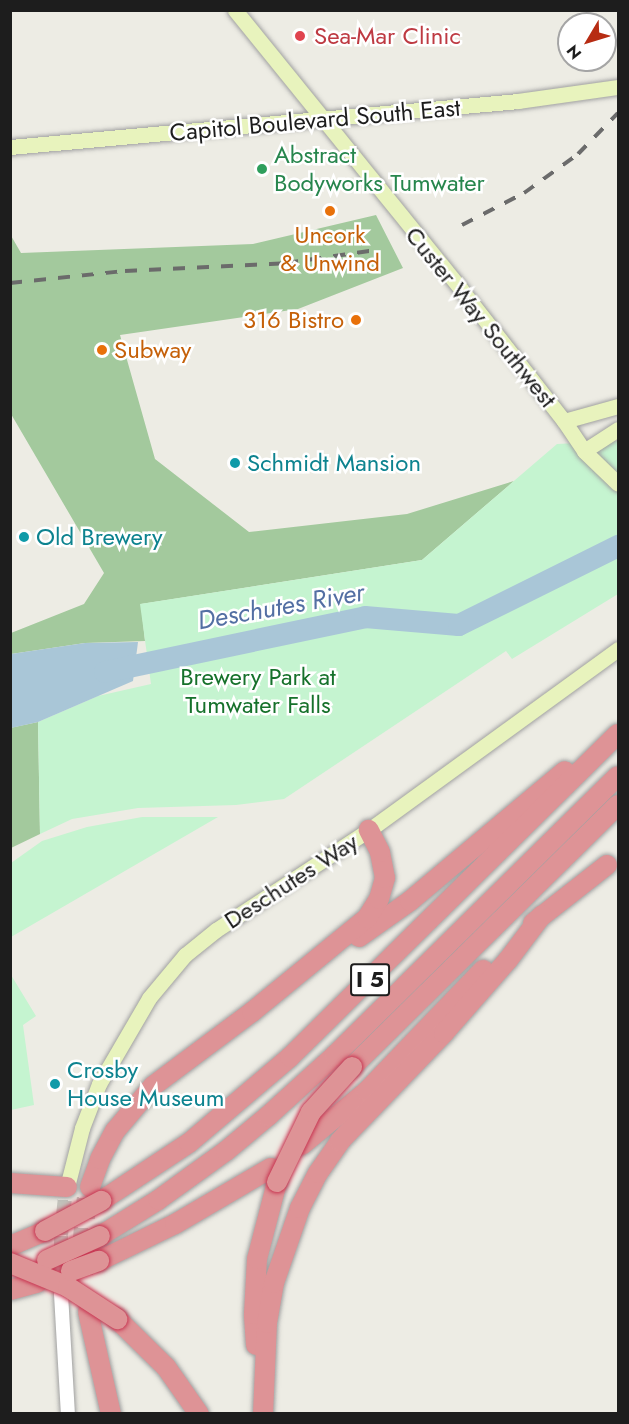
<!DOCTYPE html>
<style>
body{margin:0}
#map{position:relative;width:629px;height:1424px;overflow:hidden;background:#edece4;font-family:Jost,sans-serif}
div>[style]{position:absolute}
.forest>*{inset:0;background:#a3c99d}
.park>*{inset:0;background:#c5f4d0}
.water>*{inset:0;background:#a9c6d7}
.river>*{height:22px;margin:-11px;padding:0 11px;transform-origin:11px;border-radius:11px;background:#a9c6d7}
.tertiary-tunnel>*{height:14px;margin-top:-7px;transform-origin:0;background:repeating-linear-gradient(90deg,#c3c3bc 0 14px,transparent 0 21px)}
.motorway-tunnel>*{height:20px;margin-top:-10px;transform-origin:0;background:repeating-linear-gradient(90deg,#c3c3bc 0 20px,transparent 0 30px)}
.roads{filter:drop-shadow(0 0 2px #a1a1a1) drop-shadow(0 0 2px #a1a1a1)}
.tertiary>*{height:14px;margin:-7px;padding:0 7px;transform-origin:7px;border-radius:7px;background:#fff}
.secondary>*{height:15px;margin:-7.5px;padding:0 7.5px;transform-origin:7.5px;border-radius:7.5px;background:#e8f3bd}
.motorway>*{height:20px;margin:-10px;padding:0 10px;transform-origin:10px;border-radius:10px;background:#de9396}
.rail>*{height:4px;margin-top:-2px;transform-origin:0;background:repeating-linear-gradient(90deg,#6b6b6b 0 12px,transparent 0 24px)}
.bridges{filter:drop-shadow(0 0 2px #c83551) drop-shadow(0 0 2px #c83551)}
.motorway-bridge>*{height:20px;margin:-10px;padding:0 10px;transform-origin:10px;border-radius:10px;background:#de9396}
.dots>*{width:16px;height:16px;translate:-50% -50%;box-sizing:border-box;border:3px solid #fff;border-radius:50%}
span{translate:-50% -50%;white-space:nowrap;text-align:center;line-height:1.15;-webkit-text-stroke:5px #fff;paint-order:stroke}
.shield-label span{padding:2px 4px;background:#fff;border:2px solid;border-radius:4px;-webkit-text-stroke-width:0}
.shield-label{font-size:22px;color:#1d1d1d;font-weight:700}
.health-label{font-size:24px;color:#be3a42}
.left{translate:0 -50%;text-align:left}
.street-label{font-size:24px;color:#1d1d1d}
.leisure-label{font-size:24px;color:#27864d}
.food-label{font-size:24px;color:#c56008}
.right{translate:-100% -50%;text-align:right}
.culture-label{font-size:24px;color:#0d838f}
.park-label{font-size:24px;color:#16712b}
.water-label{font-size:26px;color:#536fa3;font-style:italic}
.frame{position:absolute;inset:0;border:12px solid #1d1d1d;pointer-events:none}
.north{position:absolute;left:557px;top:12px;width:60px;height:60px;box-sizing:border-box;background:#fff;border:2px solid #a5a5a5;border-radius:50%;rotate:232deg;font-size:16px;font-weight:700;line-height:24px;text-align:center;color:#1d1d1d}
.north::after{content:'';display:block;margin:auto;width:21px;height:27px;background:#b72c13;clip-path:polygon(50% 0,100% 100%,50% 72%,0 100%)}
</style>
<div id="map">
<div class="forest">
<div style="clip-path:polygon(376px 215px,403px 268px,298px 309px,120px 335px,155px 459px,249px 532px,407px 514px,514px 481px,422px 560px,141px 604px,145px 641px,85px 643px,11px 654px,11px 633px,84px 604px,104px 573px,11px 414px,10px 234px,21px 253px,253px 244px)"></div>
<div style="clip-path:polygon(38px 722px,40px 834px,11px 848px,10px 728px)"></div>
</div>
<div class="park">
<div style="clip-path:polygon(618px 441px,618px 594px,512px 659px,506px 651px,284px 799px,236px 805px,138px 808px,72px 819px,40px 834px,38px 722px,98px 696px,151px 684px,140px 604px,422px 560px,557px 444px)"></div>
<div style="clip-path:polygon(142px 817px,218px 817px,11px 937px,11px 863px,42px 841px,87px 827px)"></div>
<div style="clip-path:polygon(11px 975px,36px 1016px,23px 1025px,34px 1105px,11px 1110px)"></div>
</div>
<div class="water">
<div style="clip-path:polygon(138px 642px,133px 681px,38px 722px,11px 728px,11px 654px,85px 643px)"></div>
</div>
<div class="river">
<div style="left:105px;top:672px;width:266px;rotate:-11.9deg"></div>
<div style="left:365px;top:617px;width:94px;rotate:4.9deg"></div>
<div style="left:459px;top:625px;width:178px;rotate:-26.4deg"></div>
</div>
<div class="tertiary-tunnel">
<div style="left:61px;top:1292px;width:57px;rotate:-90deg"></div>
<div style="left:61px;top:1235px;width:39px;rotate:-84deg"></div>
</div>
<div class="motorway-tunnel">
<div style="left:83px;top:1275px;width:27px;rotate:-92deg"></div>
<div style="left:82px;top:1248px;width:52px;rotate:-84.5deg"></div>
</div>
<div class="roads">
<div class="tertiary">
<div style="left:61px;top:1294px;width:120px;rotate:86.7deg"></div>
</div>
<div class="secondary">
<div style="left:235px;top:10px;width:358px;rotate:51deg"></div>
<div style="left:460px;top:288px;width:169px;rotate:52deg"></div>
<div style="left:564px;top:421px;width:36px;rotate:56deg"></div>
<div style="left:584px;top:451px;width:47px;rotate:44.1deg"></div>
<div style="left:10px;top:147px;width:510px;rotate:-5.17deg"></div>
<div style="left:518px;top:101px;width:101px;rotate:-8deg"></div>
<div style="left:564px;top:421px;width:56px;rotate:-15.5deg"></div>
<div style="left:584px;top:451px;width:40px;rotate:-32.9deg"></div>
<div style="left:67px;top:1187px;width:61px;rotate:-75.7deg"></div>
<div style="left:82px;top:1128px;width:47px;rotate:-68.9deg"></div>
<div style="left:99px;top:1084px;width:99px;rotate:-59.8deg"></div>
<div style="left:149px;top:998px;width:56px;rotate:-50.1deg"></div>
<div style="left:185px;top:955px;width:40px;rotate:-39deg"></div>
<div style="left:216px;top:930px;width:183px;rotate:-33.2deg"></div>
<div style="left:369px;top:830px;width:308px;rotate:-36deg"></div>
</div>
<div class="motorway">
<div style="left:533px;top:923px;width:94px;rotate:-38.1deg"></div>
<div style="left:359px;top:937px;width:62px;rotate:-35.2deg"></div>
<div style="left:410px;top:901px;width:202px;rotate:-40deg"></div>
<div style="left:352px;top:1067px;width:373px;rotate:-44.6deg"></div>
<div style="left:302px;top:1145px;width:85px;rotate:-39.7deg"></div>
<div style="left:367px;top:1091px;width:168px;rotate:-46.2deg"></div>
<div style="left:10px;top:1183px;width:57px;rotate:4deg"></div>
<div style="left:90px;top:1187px;width:30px;rotate:-70deg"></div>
<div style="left:100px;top:1159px;width:32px;rotate:-62deg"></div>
<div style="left:115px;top:1131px;width:59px;rotate:-49.8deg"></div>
<div style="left:153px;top:1086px;width:124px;rotate:-36.8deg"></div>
<div style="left:252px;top:1012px;width:149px;rotate:-39.3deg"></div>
<div style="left:367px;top:918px;width:22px;rotate:-58deg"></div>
<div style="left:379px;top:899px;width:22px;rotate:-74deg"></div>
<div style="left:385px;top:878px;width:26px;rotate:-101deg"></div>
<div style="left:380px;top:852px;width:25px;rotate:-117deg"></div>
<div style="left:101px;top:1201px;width:105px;rotate:-33.4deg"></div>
<div style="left:189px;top:1143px;width:133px;rotate:-40.4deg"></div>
<div style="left:290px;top:1057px;width:460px;rotate:-44.6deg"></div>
<div style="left:100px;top:1236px;width:68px;rotate:-31.8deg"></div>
<div style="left:158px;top:1200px;width:84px;rotate:-35.8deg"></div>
<div style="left:226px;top:1151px;width:55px;rotate:-39.8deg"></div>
<div style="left:268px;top:1116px;width:91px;rotate:-42.3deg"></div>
<div style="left:335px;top:1055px;width:397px;rotate:-44.6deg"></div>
<div style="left:10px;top:1246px;width:38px;rotate:-23deg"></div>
<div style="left:99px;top:1261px;width:85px;rotate:-26deg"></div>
<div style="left:175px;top:1224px;width:111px;rotate:-30.3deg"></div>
<div style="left:10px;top:1290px;width:28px;rotate:-15deg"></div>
<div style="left:88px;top:1312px;width:105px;rotate:77.3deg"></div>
<div style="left:117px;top:1319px;width:69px;rotate:44.4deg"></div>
<div style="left:166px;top:1367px;width:57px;rotate:54.9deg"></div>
<div style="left:256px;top:1345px;width:31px;rotate:-94deg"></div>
<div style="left:254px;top:1314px;width:55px;rotate:-86.9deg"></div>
<div style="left:257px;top:1259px;width:80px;rotate:-75.4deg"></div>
<div style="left:263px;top:1414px;width:91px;rotate:-87.5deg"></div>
<div style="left:267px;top:1323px;width:41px;rotate:-80.1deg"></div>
<div style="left:274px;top:1283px;width:79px;rotate:-70.9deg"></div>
<div style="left:300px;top:1208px;width:39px;rotate:-63deg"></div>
<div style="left:318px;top:1173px;width:39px;rotate:-55deg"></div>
<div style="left:340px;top:1141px;width:150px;rotate:-46.1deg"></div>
<div style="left:444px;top:1033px;width:97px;rotate:-48.8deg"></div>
<div style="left:508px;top:960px;width:56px;rotate:-52.9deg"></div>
</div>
</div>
<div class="rail">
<div style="left:462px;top:225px;width:70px;rotate:-27.3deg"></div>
<div style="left:524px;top:193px;width:67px;rotate:-35.8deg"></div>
<div style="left:578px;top:154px;width:57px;rotate:-45.7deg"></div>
<div style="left:10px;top:283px;width:116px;rotate:-6deg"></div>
<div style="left:125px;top:271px;width:161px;rotate:-2.8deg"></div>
<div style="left:286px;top:263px;width:91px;rotate:-8.2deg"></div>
</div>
<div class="bridges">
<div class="motorway-bridge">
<div style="left:277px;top:1182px;width:78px;rotate:-64.1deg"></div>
<div style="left:311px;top:1112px;width:61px;rotate:-47.7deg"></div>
<div style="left:45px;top:1231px;width:64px;rotate:-28.2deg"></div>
<div style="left:47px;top:1260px;width:58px;rotate:-24.4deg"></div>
<div style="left:10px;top:1263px;width:63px;rotate:22.5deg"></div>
<div style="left:68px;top:1287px;width:59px;rotate:33.1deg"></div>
<div style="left:71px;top:1271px;width:30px;rotate:-20deg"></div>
</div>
</div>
<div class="dots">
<div style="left:300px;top:36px;background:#e0444e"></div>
<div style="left:262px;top:169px;background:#2e9e5b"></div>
<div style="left:330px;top:211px;background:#e8710a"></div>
<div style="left:356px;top:320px;background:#e8710a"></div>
<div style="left:102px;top:350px;background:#e8710a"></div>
<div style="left:235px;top:463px;background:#0f9aa8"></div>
<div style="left:24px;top:537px;background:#0f9aa8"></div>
<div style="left:55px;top:1084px;background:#0f9aa8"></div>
</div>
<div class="shield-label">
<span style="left:370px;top:980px">I 5</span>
</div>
<div class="health-label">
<span class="left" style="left:314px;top:36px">Sea-Mar Clinic</span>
</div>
<div class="street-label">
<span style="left:315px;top:120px;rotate:-5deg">Capitol Boulevard South East</span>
<span style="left:481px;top:317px;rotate:51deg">Custer Way Southwest</span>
<span style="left:291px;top:881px;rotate:-33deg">Deschutes Way</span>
</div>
<div class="leisure-label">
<span class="left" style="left:274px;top:169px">Abstract<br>Bodyworks Tumwater</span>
</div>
<div class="food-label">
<span style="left:330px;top:249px">Uncork<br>&amp; Unwind</span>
<span class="right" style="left:344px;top:320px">316 Bistro</span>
<span class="left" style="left:114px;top:350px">Subway</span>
</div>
<div class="culture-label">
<span class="left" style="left:247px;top:463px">Schmidt Mansion</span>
<span class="left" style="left:36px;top:537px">Old Brewery</span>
<span class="left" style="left:67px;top:1084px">Crosby<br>House Museum</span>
</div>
<div class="park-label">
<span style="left:258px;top:691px">Brewery Park at<br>Tumwater Falls</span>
</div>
<div class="water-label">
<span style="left:281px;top:607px;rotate:-10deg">Deschutes River</span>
</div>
<div class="frame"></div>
<div class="north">N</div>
</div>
